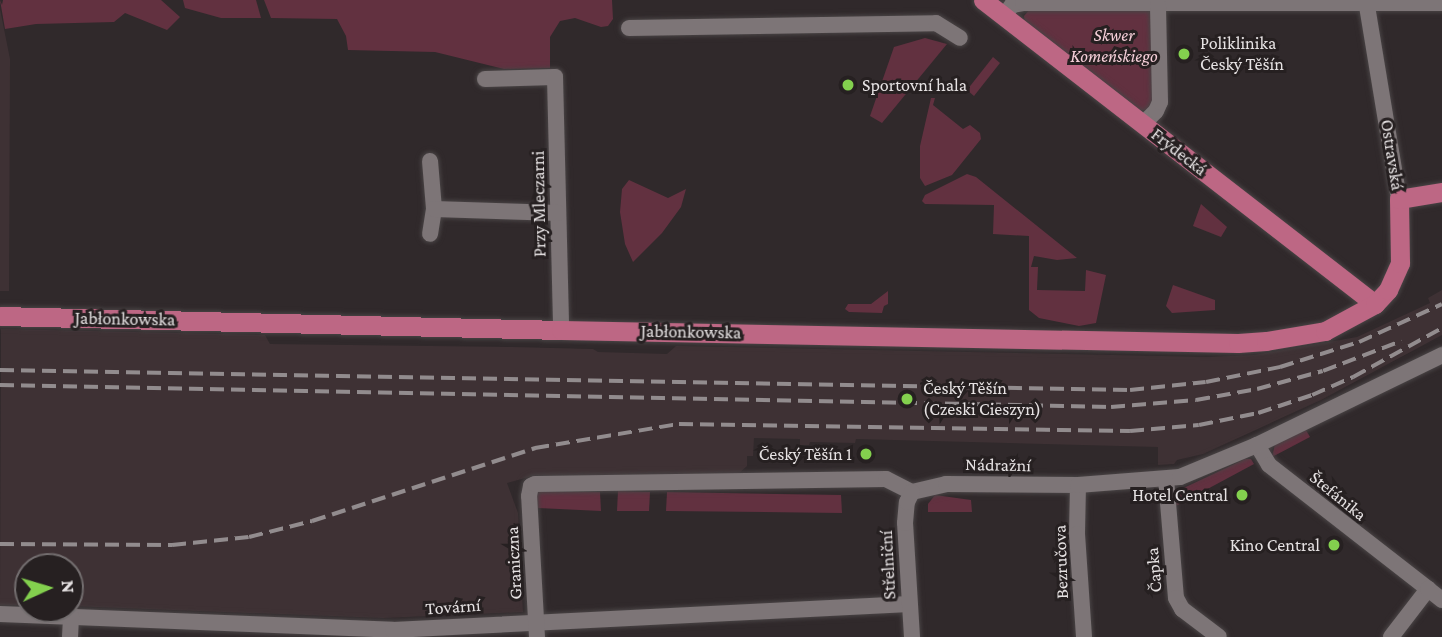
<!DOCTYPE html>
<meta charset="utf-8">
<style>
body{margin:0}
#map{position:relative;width:1442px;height:637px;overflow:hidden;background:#30292b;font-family:"Crimson Pro",serif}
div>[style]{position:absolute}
.built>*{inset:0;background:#3e3134}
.green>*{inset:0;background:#623140}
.roads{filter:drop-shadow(0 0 2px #494445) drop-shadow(0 0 2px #494445)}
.minor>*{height:16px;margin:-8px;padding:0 8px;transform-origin:8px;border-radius:8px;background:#7d7577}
.major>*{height:19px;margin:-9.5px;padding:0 9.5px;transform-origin:9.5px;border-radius:9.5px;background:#bd6784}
.rail>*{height:3.5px;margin-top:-1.75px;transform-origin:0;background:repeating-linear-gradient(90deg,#928c8e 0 14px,transparent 0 21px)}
.dots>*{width:19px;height:19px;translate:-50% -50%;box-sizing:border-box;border:4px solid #262021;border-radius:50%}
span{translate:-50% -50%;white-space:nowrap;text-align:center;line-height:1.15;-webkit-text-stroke:6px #262021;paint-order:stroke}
.park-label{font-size:18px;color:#f6cfd9;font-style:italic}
.poi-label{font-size:18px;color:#e6e2e3}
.left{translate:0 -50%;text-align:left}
.right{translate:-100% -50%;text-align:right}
.street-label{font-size:18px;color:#e6e2e3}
.north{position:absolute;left:14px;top:553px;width:70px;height:70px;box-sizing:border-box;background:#262021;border:2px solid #736e6f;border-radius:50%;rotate:86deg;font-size:19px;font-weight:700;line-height:28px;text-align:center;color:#e6e2e3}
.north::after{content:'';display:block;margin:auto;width:24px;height:32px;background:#83d04e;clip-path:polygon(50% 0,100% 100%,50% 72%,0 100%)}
</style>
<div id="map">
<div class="built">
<div style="clip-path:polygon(0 9px,10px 59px,9px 291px,0 291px)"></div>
<div style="clip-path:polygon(1442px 290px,1442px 335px,1321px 400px,1203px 454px,1177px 460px,1174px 464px,1158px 465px,1158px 447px,856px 439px,855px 443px,810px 442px,809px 445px,800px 445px,800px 439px,754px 438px,753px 456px,747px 456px,747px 466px,736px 476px,536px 475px,507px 483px,518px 513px,523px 612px,383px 618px,70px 606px,70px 567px,28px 567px,28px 605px,0 605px,1px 329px,265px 335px,270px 344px,512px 347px,593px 349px,598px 352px,667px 354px,676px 346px,1208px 357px,1254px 355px,1357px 337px,1430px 303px,1428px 298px)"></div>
</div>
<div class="green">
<div style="clip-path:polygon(0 0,2px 5px,3px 0,161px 0,180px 17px,167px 30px,125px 13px,114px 22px,36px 24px,5px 29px)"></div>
<div style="clip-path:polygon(183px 0,256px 0,261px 18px,221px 18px,185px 8px)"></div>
<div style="clip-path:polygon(264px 0,612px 0,613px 19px,608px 26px,601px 27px,575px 18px,560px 21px,550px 37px,550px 68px,504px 69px,435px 52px,348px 50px,346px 36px,337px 19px,271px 18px)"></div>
<div style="clip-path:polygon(1031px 8px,1152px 10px,1156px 102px,1150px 109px,1137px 111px,1025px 25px,1024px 16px)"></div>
<div style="clip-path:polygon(925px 38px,947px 44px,882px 123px,870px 116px,894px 47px)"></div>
<div style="clip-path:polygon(993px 57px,1000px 63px,974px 96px,967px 90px)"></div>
<div style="clip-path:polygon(931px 98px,935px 98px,933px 105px,963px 129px,970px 125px,980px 133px,981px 139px,952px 175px,925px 186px,920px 178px,920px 146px)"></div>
<div style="clip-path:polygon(967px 174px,976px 177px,1077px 258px,1057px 260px,1034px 256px,1031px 267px,1038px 267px,1037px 290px,1085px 291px,1086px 270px,1106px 275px,1096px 323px,1079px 326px,1039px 318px,1029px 310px,1029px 236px,993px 234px,994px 205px,925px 204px,922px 201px,925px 195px)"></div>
<div style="clip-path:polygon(629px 180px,668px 198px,686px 189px,681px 207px,662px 233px,633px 262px,625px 244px,620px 212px,622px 189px)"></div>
<div style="clip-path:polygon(1201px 204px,1227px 227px,1221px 237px,1193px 226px)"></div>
<div style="clip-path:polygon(1173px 285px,1215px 300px,1215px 310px,1172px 313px,1166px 306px)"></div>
<div style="clip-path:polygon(888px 291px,888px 304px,884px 306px,882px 313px,849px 312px,845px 309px,848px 304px,871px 304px)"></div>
<div style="clip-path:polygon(1306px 430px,1310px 437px,1272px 457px,1275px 444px)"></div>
<div style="clip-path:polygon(1245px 459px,1251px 459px,1254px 464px,1174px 507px,1173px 493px)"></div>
<div style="clip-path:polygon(536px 491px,600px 492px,601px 511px,538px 508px)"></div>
<div style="clip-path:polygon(618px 491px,650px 492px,649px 511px,617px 511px)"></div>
<div style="clip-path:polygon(667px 492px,841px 495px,842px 513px,666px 511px)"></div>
<div style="clip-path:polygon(935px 495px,971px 500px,972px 512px,928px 512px,928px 504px)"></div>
</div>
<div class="roads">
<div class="minor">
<div style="left:1366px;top:0;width:202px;rotate:80.6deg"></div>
<div style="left:1004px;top:16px;width:14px;rotate:-54deg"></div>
<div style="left:1012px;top:5px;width:11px;rotate:-10deg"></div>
<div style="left:1023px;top:3px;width:419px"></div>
<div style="left:629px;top:28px;width:307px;rotate:-0.9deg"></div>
<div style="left:936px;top:23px;width:28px;rotate:32deg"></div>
<div style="left:485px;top:79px;width:70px;rotate:-1.6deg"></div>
<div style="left:555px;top:77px;width:253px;rotate:88.6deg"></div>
<div style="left:1143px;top:124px;width:18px;rotate:-45deg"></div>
<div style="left:1156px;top:111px;width:10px;rotate:-66deg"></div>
<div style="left:1160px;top:102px;width:97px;rotate:-91.2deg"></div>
<div style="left:430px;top:161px;width:48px;rotate:85.2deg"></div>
<div style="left:434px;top:209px;width:25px;rotate:99deg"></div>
<div style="left:434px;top:209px;width:124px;rotate:1.8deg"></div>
<div style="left:1257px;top:445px;width:23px;rotate:59deg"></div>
<div style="left:1269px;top:465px;width:202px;rotate:37.9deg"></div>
<div style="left:1166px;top:479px;width:119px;rotate:85.2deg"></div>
<div style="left:1176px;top:598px;width:13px;rotate:61deg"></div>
<div style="left:1182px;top:609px;width:46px;rotate:37.1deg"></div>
<div style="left:1078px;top:485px;width:49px;rotate:91.2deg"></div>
<div style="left:1077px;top:534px;width:103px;rotate:86.1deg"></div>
<div style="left:912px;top:492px;width:35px;rotate:-13deg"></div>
<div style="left:946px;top:484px;width:132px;rotate:0.4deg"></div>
<div style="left:1078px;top:485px;width:102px;rotate:-4.5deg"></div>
<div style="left:1180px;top:477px;width:83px;rotate:-22.6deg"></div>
<div style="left:1257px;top:445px;width:206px;rotate:-25.9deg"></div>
<div style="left:0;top:614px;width:393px;rotate:2.3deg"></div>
<div style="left:393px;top:630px;width:517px;rotate:-2.88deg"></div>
<div style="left:70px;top:637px;width:21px;rotate:-87deg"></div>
<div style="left:537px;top:637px;width:141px;rotate:-93.2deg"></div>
<div style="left:529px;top:496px;width:10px;rotate:-79deg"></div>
<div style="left:531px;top:486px;width:4px;rotate:-27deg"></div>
<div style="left:535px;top:484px;width:351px;rotate:-0.8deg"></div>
<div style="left:886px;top:479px;width:29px;rotate:27deg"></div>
<div style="left:912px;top:637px;width:114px;rotate:-93.5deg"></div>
<div style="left:905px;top:523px;width:21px;rotate:-85deg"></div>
<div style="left:907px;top:502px;width:11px;rotate:-63deg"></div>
<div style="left:1391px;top:637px;width:61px;rotate:-52.4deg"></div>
<div style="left:1428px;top:589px;width:18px;rotate:38deg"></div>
</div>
<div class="major">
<div style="left:983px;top:0;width:496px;rotate:37.8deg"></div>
<div style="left:0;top:316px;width:561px;rotate:1.43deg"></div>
<div style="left:561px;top:330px;width:677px;rotate:1.1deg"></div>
<div style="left:1238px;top:343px;width:28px;rotate:-4deg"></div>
<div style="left:1266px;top:341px;width:60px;rotate:-9.6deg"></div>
<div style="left:1325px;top:331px;width:57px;rotate:-28.4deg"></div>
<div style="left:1375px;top:304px;width:19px;rotate:-47deg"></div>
<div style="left:1388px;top:290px;width:30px;rotate:-66deg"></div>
<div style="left:1400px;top:263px;width:64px;rotate:-90.9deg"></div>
<div style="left:1399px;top:199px;width:44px;rotate:-9.2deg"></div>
</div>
</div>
<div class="rail">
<div style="left:0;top:370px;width:1130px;rotate:1.01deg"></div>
<div style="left:1130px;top:390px;width:76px;rotate:-6deg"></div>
<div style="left:1206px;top:382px;width:76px;rotate:-11.5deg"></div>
<div style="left:1280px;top:367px;width:83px;rotate:-17.6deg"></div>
<div style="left:1359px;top:342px;width:91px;rotate:-24.6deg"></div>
<div style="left:0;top:385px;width:1111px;rotate:1.13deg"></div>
<div style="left:1111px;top:407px;width:85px;rotate:-4.7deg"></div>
<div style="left:1196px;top:400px;width:62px;rotate:-10.2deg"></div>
<div style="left:1257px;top:389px;width:68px;rotate:-15.3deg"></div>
<div style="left:1323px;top:371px;width:84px;rotate:-21deg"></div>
<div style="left:0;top:544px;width:172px;rotate:0.3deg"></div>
<div style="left:172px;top:545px;width:77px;rotate:-5.9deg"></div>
<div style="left:249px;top:537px;width:65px;rotate:-14.3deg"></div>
<div style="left:312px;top:521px;width:235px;rotate:-18.1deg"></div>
<div style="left:535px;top:448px;width:146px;rotate:-9.5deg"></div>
<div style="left:679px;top:424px;width:451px;rotate:0.9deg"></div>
<div style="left:1130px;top:431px;width:69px;rotate:-5deg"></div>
<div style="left:1199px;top:425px;width:60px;rotate:-11.5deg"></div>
<div style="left:1258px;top:413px;width:57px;rotate:-18.4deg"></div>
<div style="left:1312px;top:395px;width:45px;rotate:-23.7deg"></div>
<div style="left:1353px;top:377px;width:102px;rotate:-28.8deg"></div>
</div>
<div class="dots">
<div style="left:1184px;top:54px;background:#83d04e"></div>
<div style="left:848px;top:85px;background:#83d04e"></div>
<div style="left:907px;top:399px;background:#83d04e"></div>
<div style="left:866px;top:454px;background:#83d04e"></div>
<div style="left:1242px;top:495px;background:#83d04e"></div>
<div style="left:1334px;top:545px;background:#83d04e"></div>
</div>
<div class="park-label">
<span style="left:1114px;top:46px">Skwer<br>Komeńskiego</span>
</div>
<div class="poi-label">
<span class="left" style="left:1200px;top:54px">Poliklinika<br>Český Těšín</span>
<span class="left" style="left:862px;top:85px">Sportovní hala</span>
<span class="left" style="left:923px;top:399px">Český Těšín<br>(Czeski Cieszyn)</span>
<span class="right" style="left:852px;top:454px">Český Těšín 1</span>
<span class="right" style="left:1228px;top:495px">Hotel Central</span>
<span class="right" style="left:1320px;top:545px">Kino Central</span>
</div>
<div class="street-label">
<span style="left:1179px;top:152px;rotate:38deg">Frýdecká</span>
<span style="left:1392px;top:155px;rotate:81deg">Ostravská</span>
<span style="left:539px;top:204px;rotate:-91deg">Przy Mleczarni</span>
<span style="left:125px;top:319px;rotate:1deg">Jabłonkowska</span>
<span style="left:691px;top:332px;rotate:1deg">Jabłonkowska</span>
<span style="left:998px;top:465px;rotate:1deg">Nádražní</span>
<span style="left:1338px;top:496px;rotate:39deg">Štefánika</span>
<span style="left:1061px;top:562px;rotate:-92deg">Bezručova</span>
<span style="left:514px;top:563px;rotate:-93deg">Graniczna</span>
<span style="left:888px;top:565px;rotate:-93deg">Střelniční</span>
<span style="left:1154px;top:570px;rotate:-95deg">Čapka</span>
<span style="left:453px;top:607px;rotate:-4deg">Tovární</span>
</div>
<div class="north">N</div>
</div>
